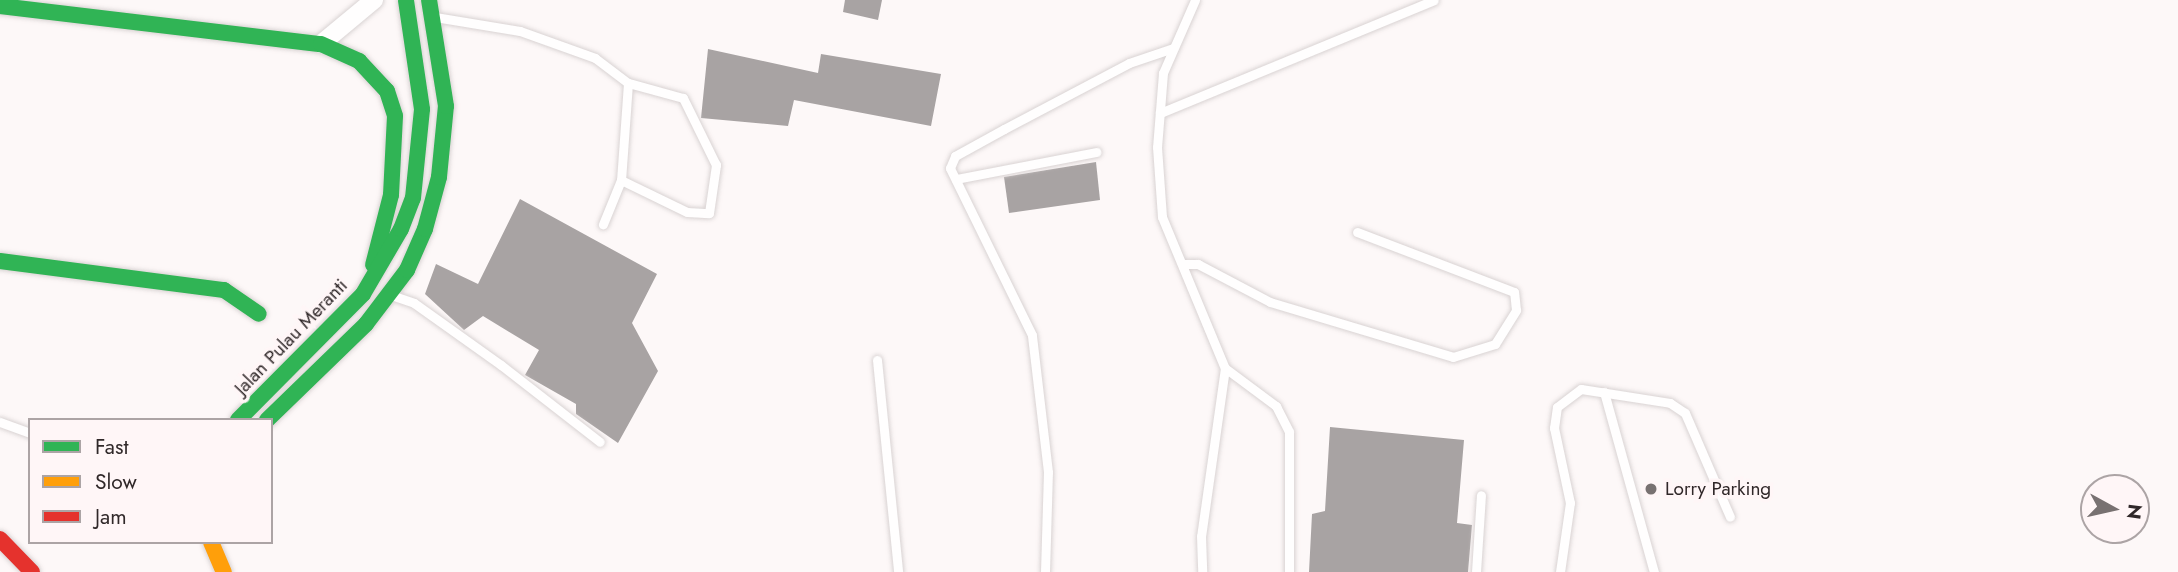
<!DOCTYPE html>
<style>
body{margin:0}
#map{position:relative;width:2178px;height:572px;overflow:hidden;background:#fdf8f8;font-family:Jost,sans-serif}
div>[style]{position:absolute}
.building>*{inset:0;background:#a8a3a3}
.roads{filter:drop-shadow(0 0 2px #d9d3d3) drop-shadow(0 0 2px #d9d3d3)}
.lane>*{height:9px;margin:-4.5px;padding:0 4.5px;transform-origin:4.5px;border-radius:4.5px;background:#fffefe}
.street>*{height:18px;margin:-9px;padding:0 9px;transform-origin:9px;border-radius:9px;background:#fffefe}
.fast>*{height:16px;margin:-8px;padding:0 8px;transform-origin:8px;border-radius:8px;background:#30b455}
.slow>*{height:16px;margin:-8px;padding:0 8px;transform-origin:8px;border-radius:8px;background:#ff9f0a}
.jam>*{height:16px;margin:-8px;padding:0 8px;transform-origin:8px;border-radius:8px;background:#e5322d}
.dots>*{width:19px;height:19px;translate:-50% -50%;box-sizing:border-box;border:4px solid #fff6f7;border-radius:50%}
span{translate:-50% -50%;white-space:nowrap;text-align:center;line-height:1.15;-webkit-text-stroke:7px #fff6f7;paint-order:stroke}
.street-label{font-size:19px;color:#302829}
.poi-label{font-size:19px;color:#302829}
.left{translate:0 -50%;text-align:left}
.legend{position:absolute;left:28px;top:418px;width:245px;height:126px;box-sizing:border-box;background:#fff6f7;border:2px solid #aca4a5;margin:0;padding:9px 12px;list-style:none;font-size:21px;color:#302829}
.legend li{display:flex;align-items:center;gap:14px;height:35px}
.legend b{width:35px;border:2px solid #aca4a5}
.north{position:absolute;left:2080px;top:474px;width:70px;height:70px;box-sizing:border-box;background:#fff6f7;border:2px solid #aca4a5;border-radius:50%;rotate:98deg;font-size:19px;font-weight:700;line-height:28px;text-align:center;color:#302829}
.north::after{content:'';display:block;margin:auto;width:24px;height:32px;background:#787171;clip-path:polygon(50% 0,100% 100%,50% 72%,0 100%)}
</style>
<div id="map">
<div class="building">
<div style="clip-path:polygon(845px 0,882px 0,878px 20px,843px 12px)"></div>
<div style="clip-path:polygon(708px 49px,818px 73px,821px 54px,941px 74px,931px 126px,794px 100px,788px 126px,701px 118px)"></div>
<div style="clip-path:polygon(1096px 162px,1100px 200px,1009px 213px,1004px 177px)"></div>
<div style="clip-path:polygon(520px 199px,657px 274px,632px 323px,658px 371px,618px 443px,576px 414px,576px 404px,525px 375px,539px 350px,483px 316px,464px 330px,425px 294px,436px 264px,478px 284px)"></div>
<div style="clip-path:polygon(1330px 427px,1464px 440px,1457px 523px,1472px 525px,1468px 572px,1309px 572px,1312px 514px,1325px 511px)"></div>
</div>
<div class="roads">
<div class="lane">
<div style="left:1195px;top:0;width:80px;rotate:113.7deg"></div>
<div style="left:1163px;top:73px;width:74px;rotate:94.6deg"></div>
<div style="left:1157px;top:147px;width:70px;rotate:85.9deg"></div>
<div style="left:1162px;top:217px;width:164px;rotate:67.4deg"></div>
<div style="left:1225px;top:368px;width:170px;rotate:98.1deg"></div>
<div style="left:1201px;top:536px;width:36px;rotate:88deg"></div>
<div style="left:435px;top:17px;width:86px;rotate:9.4deg"></div>
<div style="left:520px;top:31px;width:80px;rotate:19.8deg"></div>
<div style="left:595px;top:58px;width:41px;rotate:37.1deg"></div>
<div style="left:628px;top:83px;width:97px;rotate:94.1deg"></div>
<div style="left:621px;top:180px;width:48px;rotate:112.2deg"></div>
<div style="left:1160px;top:113px;width:296px;rotate:-22.4deg"></div>
<div style="left:956px;top:179px;width:143px;rotate:-10.9deg"></div>
<div style="left:621px;top:180px;width:73px;rotate:25.9deg"></div>
<div style="left:687px;top:212px;width:22px;rotate:3deg"></div>
<div style="left:709px;top:213px;width:49px;rotate:-81.7deg"></div>
<div style="left:716px;top:165px;width:75px;rotate:-116.2deg"></div>
<div style="left:683px;top:98px;width:57px;rotate:-164.7deg"></div>
<div style="left:1182px;top:264px;width:16px"></div>
<div style="left:1198px;top:264px;width:81px;rotate:27.8deg"></div>
<div style="left:1270px;top:302px;width:191px;rotate:16.7deg"></div>
<div style="left:1453px;top:357px;width:44px;rotate:-17.2deg"></div>
<div style="left:1495px;top:344px;width:40px;rotate:-58deg"></div>
<div style="left:1516px;top:310px;width:18px;rotate:-96deg"></div>
<div style="left:1514px;top:292px;width:168px;rotate:-159.1deg"></div>
<div style="left:391px;top:295px;width:24px;rotate:19deg"></div>
<div style="left:414px;top:303px;width:107px;rotate:35.5deg"></div>
<div style="left:501px;top:365px;width:125px;rotate:37.9deg"></div>
<div style="left:877px;top:360px;width:213px;rotate:84.3deg"></div>
<div style="left:1225px;top:368px;width:64px;rotate:36.7deg"></div>
<div style="left:1276px;top:406px;width:29px;rotate:63deg"></div>
<div style="left:1289px;top:432px;width:140px;rotate:90deg"></div>
<div style="left:1604px;top:392px;width:187px;rotate:74.5deg"></div>
<div style="left:0;top:422px;width:32px;rotate:20deg"></div>
<div style="left:1045px;top:572px;width:100px;rotate:-88.3deg"></div>
<div style="left:1048px;top:472px;width:138px;rotate:-96.7deg"></div>
<div style="left:1032px;top:335px;width:186px;rotate:-116.2deg"></div>
<div style="left:950px;top:168px;width:13px;rotate:-67deg"></div>
<div style="left:955px;top:156px;width:56px;rotate:-28.9deg"></div>
<div style="left:1004px;top:129px;width:141px;rotate:-27.8deg"></div>
<div style="left:1129px;top:63px;width:46px;rotate:-18.8deg"></div>
<div style="left:1476px;top:572px;width:77px;rotate:-86.3deg"></div>
<div style="left:1560px;top:572px;width:70px;rotate:-81.8deg"></div>
<div style="left:1570px;top:503px;width:77px;rotate:-102deg"></div>
<div style="left:1554px;top:428px;width:21px;rotate:-82deg"></div>
<div style="left:1557px;top:407px;width:30px;rotate:-37deg"></div>
<div style="left:1581px;top:389px;width:90px;rotate:8.9deg"></div>
<div style="left:1670px;top:403px;width:18px;rotate:34deg"></div>
<div style="left:1685px;top:413px;width:113px;rotate:66.6deg"></div>
</div>
<div class="street">
<div style="left:321px;top:44px;width:69px;rotate:-39.7deg"></div>
</div>
<div class="fast">
<div style="left:0;top:6px;width:323px;rotate:6.8deg"></div>
<div style="left:321px;top:44px;width:42px;rotate:24.1deg"></div>
<div style="left:359px;top:61px;width:41px;rotate:47deg"></div>
<div style="left:387px;top:91px;width:26px;rotate:72deg"></div>
<div style="left:395px;top:116px;width:79px;rotate:92.9deg"></div>
<div style="left:391px;top:195px;width:72px;rotate:104.4deg"></div>
<div style="left:0;top:261px;width:226px;rotate:7.4deg"></div>
<div style="left:224px;top:290px;width:42px;rotate:34.4deg"></div>
<div style="left:238px;top:420px;width:177px;rotate:-45.2deg"></div>
<div style="left:363px;top:294px;width:75px;rotate:-59.7deg"></div>
<div style="left:401px;top:229px;width:33px;rotate:-69deg"></div>
<div style="left:413px;top:198px;width:89px;rotate:-84.2deg"></div>
<div style="left:422px;top:109px;width:110px;rotate:-98.4deg"></div>
<div style="left:267px;top:420px;width:138px;rotate:-44.1deg"></div>
<div style="left:366px;top:324px;width:68px;rotate:-52.8deg"></div>
<div style="left:407px;top:270px;width:45px;rotate:-66.3deg"></div>
<div style="left:425px;top:229px;width:54px;rotate:-74.9deg"></div>
<div style="left:439px;top:177px;width:71px;rotate:-84.4deg"></div>
<div style="left:446px;top:106px;width:107px;rotate:-99.1deg"></div>
</div>
<div class="slow">
<div style="left:211px;top:542px;width:33px;rotate:67deg"></div>
</div>
<div class="jam">
<div style="left:0;top:539px;width:46px;rotate:45.9deg"></div>
</div>
</div>
<div class="dots">
<div style="left:1651px;top:489px;background:#787171"></div>
</div>
<div class="street-label">
<span style="left:291px;top:337px;rotate:-46deg">Jalan Pulau Meranti</span>
</div>
<div class="poi-label">
<span class="left" style="left:1665px;top:489px">Lorry Parking</span>
</div>
<ul class="legend">
<li><b style="height:9px;background:#30b455"></b>Fast</li>
<li><b style="height:9px;background:#ff9f0a"></b>Slow</li>
<li><b style="height:9px;background:#e5322d"></b>Jam</li>
</ul>
<div class="north">N</div>
</div>
